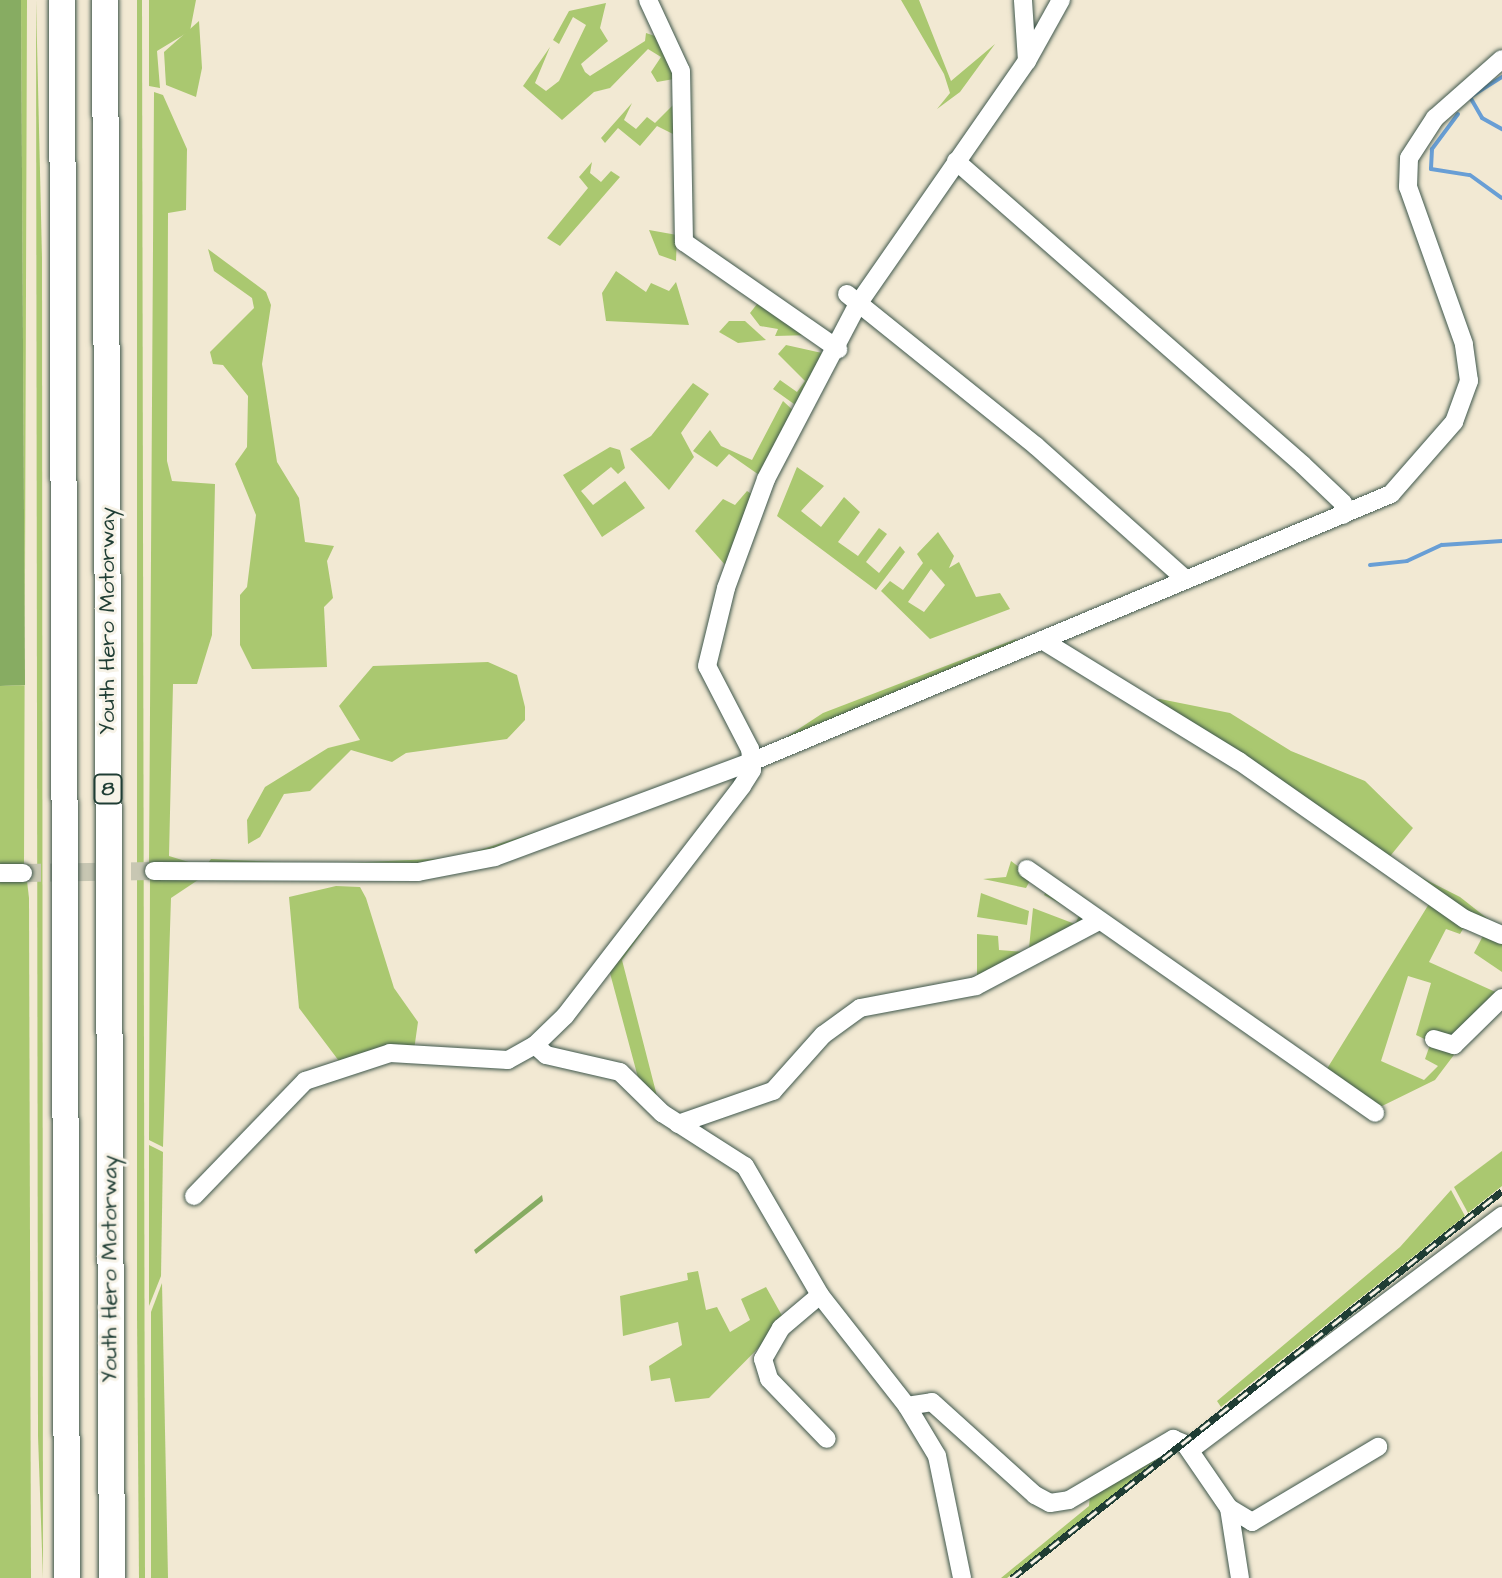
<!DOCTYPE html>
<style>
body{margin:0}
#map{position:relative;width:1502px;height:1578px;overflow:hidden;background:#f2e9d3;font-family:"Architects Daughter",sans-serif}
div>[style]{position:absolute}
.green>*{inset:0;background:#aac870}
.forest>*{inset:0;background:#87ac62}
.stream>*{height:4px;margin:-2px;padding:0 2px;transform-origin:2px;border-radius:2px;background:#689ed5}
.minor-tunnel>*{height:18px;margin-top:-9px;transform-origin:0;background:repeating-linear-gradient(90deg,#c8c7b3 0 18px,transparent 0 27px)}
.roads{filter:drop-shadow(0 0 2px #3f574c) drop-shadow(0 0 2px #3f574c)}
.minor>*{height:18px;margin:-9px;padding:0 9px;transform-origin:9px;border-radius:9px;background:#fff}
.highway>*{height:26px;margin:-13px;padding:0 13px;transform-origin:13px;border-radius:13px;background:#fff}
.rail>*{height:7px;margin-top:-3.5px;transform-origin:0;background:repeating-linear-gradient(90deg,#f7f3e8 0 12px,#1f3d34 0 24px);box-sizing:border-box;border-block:2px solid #1f3d34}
span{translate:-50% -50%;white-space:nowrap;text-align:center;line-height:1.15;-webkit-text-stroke:6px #f7f3e8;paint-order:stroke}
.shield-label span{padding:2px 6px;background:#f7f3e8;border:2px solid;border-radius:6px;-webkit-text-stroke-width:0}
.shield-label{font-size:20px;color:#1f3d34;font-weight:700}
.street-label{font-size:22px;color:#1f3d34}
</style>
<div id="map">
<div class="green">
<div style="clip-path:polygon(21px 0,27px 0,24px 869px,0 866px,0 686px,25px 685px)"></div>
<div style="clip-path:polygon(36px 0,42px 258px,43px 1578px,38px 1436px)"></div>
<div style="clip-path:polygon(137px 0,142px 0,145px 1578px,139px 1578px,137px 1316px)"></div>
<div style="clip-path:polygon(149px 0,196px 0,190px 31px,157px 51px,160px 88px,149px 86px)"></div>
<div style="clip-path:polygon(901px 0,919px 0,951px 81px,995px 44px,960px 92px,937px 109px,950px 93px,944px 74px)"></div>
<div style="clip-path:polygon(606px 3px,600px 28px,608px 41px,581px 64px,585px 72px,590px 76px,645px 41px,646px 33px,667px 40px,674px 79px,657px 82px,651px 72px,661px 57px,648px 49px,610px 88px,594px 92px,562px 120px,523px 86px,550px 47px,535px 83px,546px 91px,559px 81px,586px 25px,573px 17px,559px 44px,553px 40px,569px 11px)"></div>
<div style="clip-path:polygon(199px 21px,202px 68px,196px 97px,166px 85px,164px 52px)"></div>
<div style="clip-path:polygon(154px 92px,163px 95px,187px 149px,186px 210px,168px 213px,167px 461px,172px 481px,215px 484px,212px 635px,197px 684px,173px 684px,169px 856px,205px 867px,211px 859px,321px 864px,455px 858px,685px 784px,458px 864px,418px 868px,149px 867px)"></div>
<div style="clip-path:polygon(678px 100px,677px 136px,657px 126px,640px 146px,618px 128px,605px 143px,601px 138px,632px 103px,624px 120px,636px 129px,647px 117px,655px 123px)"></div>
<div style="clip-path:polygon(592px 162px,590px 173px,601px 182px,611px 171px,620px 177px,560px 246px,547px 238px,588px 188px,579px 177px)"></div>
<div style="clip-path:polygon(649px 230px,677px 235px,676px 261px,659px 255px)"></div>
<div style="clip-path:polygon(208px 249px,266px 292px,271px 305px,262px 364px,277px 462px,299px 498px,305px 542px,334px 546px,327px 561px,333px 598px,324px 607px,327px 667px,252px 669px,240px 645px,240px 595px,247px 587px,256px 515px,235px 464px,247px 447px,248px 396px,223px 365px,213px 364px,210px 352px,254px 308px,252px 298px,214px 271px)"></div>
<div style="clip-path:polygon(616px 271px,646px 292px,651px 283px,669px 291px,676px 282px,689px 325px,606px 321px,602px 293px)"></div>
<div style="clip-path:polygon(761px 299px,810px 335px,775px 336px,778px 329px,760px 326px,750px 313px)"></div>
<div style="clip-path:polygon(729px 321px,745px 321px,766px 340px,738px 343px,719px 332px)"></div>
<div style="clip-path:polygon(786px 345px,822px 353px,801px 409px,773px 389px,780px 380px,797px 392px,805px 381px,778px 354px)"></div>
<div style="clip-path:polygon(693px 383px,709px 394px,681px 433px,694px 457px,669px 490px,630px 449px,651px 436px)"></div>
<div style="clip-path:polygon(783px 401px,797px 414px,762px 477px,729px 454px,717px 467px,693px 451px,710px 430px,721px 446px,752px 460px)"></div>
<div style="clip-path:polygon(610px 447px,620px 450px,625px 468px,618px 474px,611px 467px,581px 491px,593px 505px,625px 481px,645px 508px,602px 537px,563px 475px)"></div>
<div style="clip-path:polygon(797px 467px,824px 486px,801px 511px,821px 527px,844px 497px,860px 512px,838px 542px,858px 556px,879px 528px,887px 534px,866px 562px,879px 573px,900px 546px,905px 552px,876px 590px,777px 516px)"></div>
<div style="clip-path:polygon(747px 491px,756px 497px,727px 567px,695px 531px,723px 499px,735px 505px)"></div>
<div style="clip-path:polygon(evenodd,938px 532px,954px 556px,949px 568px,959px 562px,976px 597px,1000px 593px,1010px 609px,930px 639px,881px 591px,890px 581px,903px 590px,923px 563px,917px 554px,938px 532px,931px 569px,945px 585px,924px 612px,908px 602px,931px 569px)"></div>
<div style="clip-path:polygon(1016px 639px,1019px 645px,759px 755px,823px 713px)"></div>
<div style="clip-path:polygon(488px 662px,517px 675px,525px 707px,525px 720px,507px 739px,406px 753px,392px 762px,351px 750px,310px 791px,284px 794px,260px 837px,248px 844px,247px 820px,265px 787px,328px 748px,360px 740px,339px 706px,373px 666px)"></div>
<div style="clip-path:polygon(1160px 699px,1230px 713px,1291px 751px,1365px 781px,1413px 828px,1387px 860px,1460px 897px,1502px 930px,1462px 913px,1230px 750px,1144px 700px)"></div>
<div style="clip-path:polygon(718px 827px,622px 960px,658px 1100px,640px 1085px,607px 962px)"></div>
<div style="clip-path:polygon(1011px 861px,1032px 877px,1026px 888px,983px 879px,1006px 877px)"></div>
<div style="clip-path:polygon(207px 874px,171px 898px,163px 1147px,149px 1140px,150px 875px)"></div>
<div style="clip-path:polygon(0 881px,27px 881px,29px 898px,31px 1578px,0 1578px)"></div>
<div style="clip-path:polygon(336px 886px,360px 887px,366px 898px,394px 988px,418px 1022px,414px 1050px,342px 1065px,299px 1008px,289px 897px)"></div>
<div style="clip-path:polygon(1049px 887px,1096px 921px,1029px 948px,1033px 908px,1075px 924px,1080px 914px,1044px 895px)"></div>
<div style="clip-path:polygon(981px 893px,1029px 911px,1027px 925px,977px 917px)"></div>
<div style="clip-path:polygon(evenodd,1432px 899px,1466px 924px,1460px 934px,1446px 929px,1429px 962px,1500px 994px,1435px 1080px,1378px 1108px,1325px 1072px,1432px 899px,1408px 976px,1431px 983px,1416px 1035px,1431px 1042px,1425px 1059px,1438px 1066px,1424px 1080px,1381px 1061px,1408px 976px)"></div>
<div style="clip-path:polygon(1485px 932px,1502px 939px,1502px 972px,1474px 953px)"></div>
<div style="clip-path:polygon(977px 934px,998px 936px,999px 950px,1025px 952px,977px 980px)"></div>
<div style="clip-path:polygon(149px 1145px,163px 1152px,161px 1276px,149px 1306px)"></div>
<div style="clip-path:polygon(1502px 1151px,1502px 1186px,1468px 1213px,1454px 1187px)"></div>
<div style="clip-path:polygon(1451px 1190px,1465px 1216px,1221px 1407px,1217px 1401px,1400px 1247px)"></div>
<div style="clip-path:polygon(698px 1271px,706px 1310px,717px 1307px,730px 1332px,750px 1320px,741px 1299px,766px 1287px,785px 1321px,709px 1398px,675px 1402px,670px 1378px,651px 1381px,649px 1366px,682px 1345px,678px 1322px,623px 1336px,620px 1296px,688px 1280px,687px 1273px)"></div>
<div style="clip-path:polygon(162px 1283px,168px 1578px,151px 1578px,151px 1312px)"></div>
<div style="clip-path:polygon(1178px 1447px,1007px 1578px,1001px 1578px,1089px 1506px,1090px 1494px)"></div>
</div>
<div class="forest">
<div style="clip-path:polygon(0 0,21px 0,25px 685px,0 686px)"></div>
<div style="clip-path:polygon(542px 1195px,543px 1201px,476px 1254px,474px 1250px)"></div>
</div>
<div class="stream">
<div style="left:1470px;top:97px;width:24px;rotate:60deg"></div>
<div style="left:1482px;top:118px;width:23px;rotate:29deg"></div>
<div style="left:1470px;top:97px;width:38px;rotate:-32deg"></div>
<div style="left:1458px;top:114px;width:44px;rotate:126.6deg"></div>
<div style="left:1432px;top:149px;width:20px;rotate:93deg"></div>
<div style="left:1431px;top:169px;width:39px;rotate:9deg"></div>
<div style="left:1470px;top:175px;width:39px;rotate:36deg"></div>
<div style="left:1370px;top:565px;width:37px;rotate:-6deg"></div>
<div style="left:1407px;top:561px;width:38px;rotate:-25deg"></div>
<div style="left:1442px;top:545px;width:60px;rotate:-3.8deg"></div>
</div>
<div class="minor-tunnel">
<div style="left:23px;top:873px;width:131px;rotate:-0.9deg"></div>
</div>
<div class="roads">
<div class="minor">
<div style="left:648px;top:0;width:78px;rotate:65.1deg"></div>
<div style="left:681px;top:71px;width:171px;rotate:89deg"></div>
<div style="left:684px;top:242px;width:188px;rotate:34.8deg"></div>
<div style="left:1027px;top:61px;width:70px;rotate:-60.9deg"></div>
<div style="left:956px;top:161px;width:461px;rotate:41.2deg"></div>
<div style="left:1303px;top:465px;width:55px;rotate:43.5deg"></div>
<div style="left:1343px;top:503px;width:12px;rotate:90deg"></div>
<div style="left:847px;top:294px;width:243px;rotate:38.8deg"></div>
<div style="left:1036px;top:446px;width:198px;rotate:41.7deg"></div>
<div style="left:1042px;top:640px;width:231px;rotate:31.6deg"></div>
<div style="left:1239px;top:761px;width:276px;rotate:35deg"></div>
<div style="left:1465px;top:919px;width:40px;rotate:23.4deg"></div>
<div style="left:1027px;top:869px;width:425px;rotate:35deg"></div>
<div style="left:154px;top:871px;width:264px;rotate:0.2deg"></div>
<div style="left:418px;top:872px;width:78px;rotate:-11deg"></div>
<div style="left:495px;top:857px;width:273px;rotate:-20.4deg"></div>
<div style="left:751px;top:762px;width:694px;rotate:-22.72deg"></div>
<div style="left:1391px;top:494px;width:96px;rotate:-48.8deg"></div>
<div style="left:1454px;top:422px;width:44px;rotate:-69.9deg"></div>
<div style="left:1469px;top:381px;width:37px;rotate:-98deg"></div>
<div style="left:1464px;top:344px;width:167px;rotate:-109.6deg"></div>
<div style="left:1408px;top:187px;width:29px;rotate:-88deg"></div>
<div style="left:1409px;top:158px;width:48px;rotate:-57deg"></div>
<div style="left:1435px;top:118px;width:89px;rotate:-41.4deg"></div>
<div style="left:0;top:873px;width:23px"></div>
<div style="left:1434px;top:1039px;width:21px;rotate:17deg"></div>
<div style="left:1454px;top:1045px;width:67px;rotate:-44.4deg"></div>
<div style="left:535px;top:1045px;width:15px;rotate:42deg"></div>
<div style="left:546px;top:1055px;width:76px;rotate:12.9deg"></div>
<div style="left:620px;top:1072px;width:59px;rotate:44.3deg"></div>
<div style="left:662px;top:1113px;width:98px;rotate:32.6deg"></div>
<div style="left:745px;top:1166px;width:149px;rotate:59.8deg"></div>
<div style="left:820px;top:1295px;width:141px;rotate:51.9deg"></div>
<div style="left:907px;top:1406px;width:25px;rotate:-9deg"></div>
<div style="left:932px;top:1402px;width:139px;rotate:42.1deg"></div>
<div style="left:1035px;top:1495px;width:17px;rotate:28deg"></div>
<div style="left:1050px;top:1503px;width:19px;rotate:-9deg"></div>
<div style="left:1069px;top:1500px;width:121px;rotate:-30.4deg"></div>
<div style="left:1173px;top:1439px;width:13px;rotate:23deg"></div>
<div style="left:1185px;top:1444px;width:78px;rotate:55.5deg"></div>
<div style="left:1229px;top:1508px;width:71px;rotate:81.1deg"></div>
<div style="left:678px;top:1124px;width:101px;rotate:-19.2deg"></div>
<div style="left:773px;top:1091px;width:75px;rotate:-48.2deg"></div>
<div style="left:823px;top:1035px;width:46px;rotate:-36.1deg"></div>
<div style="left:860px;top:1008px;width:118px;rotate:-10.7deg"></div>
<div style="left:976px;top:986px;width:139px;rotate:-27.9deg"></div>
<div style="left:194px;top:1196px;width:160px;rotate:-46deg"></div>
<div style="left:305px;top:1081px;width:89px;rotate:-18.2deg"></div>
<div style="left:390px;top:1053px;width:118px;rotate:3.4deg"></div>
<div style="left:508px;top:1060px;width:31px;rotate:-29deg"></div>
<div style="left:535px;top:1045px;width:42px;rotate:-44deg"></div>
<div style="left:565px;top:1016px;width:290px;rotate:-52.4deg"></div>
<div style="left:742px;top:786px;width:19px;rotate:-58deg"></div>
<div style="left:752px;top:770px;width:21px;rotate:-95deg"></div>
<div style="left:750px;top:749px;width:93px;rotate:-117.4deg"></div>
<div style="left:707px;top:666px;width:80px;rotate:-76.3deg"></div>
<div style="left:726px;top:588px;width:116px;rotate:-69.8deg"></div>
<div style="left:766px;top:479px;width:198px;rotate:-62.3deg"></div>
<div style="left:858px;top:304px;width:296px;rotate:-55.2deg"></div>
<div style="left:1027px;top:61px;width:61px;rotate:-93.8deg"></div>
<div style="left:820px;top:1295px;width:51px;rotate:139.8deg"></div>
<div style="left:781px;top:1328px;width:36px;rotate:120deg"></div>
<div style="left:763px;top:1359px;width:21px;rotate:73deg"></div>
<div style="left:769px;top:1379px;width:83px;rotate:46deg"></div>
<div style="left:907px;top:1406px;width:58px;rotate:59deg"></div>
<div style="left:937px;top:1456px;width:125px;rotate:78.4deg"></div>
<div style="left:1190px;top:1450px;width:390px;rotate:-36.9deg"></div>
<div style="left:1229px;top:1508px;width:27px;rotate:31deg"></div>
<div style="left:1252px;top:1522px;width:147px;rotate:-30.8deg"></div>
</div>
<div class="highway">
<div style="left:62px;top:0;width:1578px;rotate:89.82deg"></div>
<div style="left:105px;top:0;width:1578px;rotate:89.75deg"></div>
</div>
</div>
<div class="rail">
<div style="left:1012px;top:1578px;width:624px;rotate:-38.3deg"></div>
</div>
<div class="shield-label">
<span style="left:108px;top:789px">8</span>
</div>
<div class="street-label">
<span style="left:108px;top:621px;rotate:-90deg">Youth Hero Motorway</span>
<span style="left:110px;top:1269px;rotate:-90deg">Youth Hero Motorway</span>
</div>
</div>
